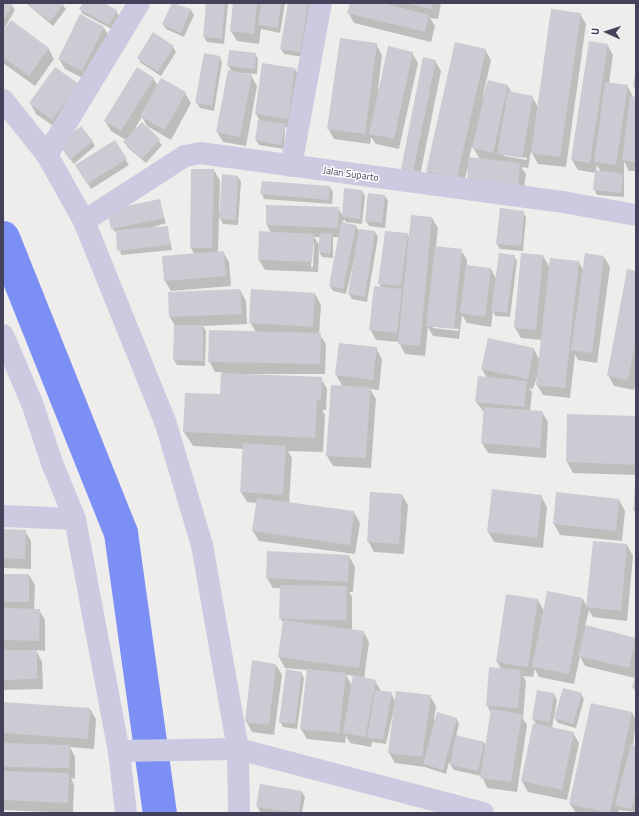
<!DOCTYPE html>
<style>
body{margin:0}
#map{position:relative;width:639px;height:816px;overflow:hidden;background:#efedeb;font-family:"Titillium Web",sans-serif}
div>[style]{position:absolute}
.shadow>*{inset:0;background:#0003}
.canal>*{height:34px;margin:-17px;padding:0 17px;transform-origin:17px;border-radius:17px;background:#7b8ff4}
.building>*{inset:0;background:#cdcad4}
.minor>*{height:22px;margin:-11px;padding:0 11px;transform-origin:11px;border-radius:11px;background:#cccae0}
span{translate:-50% -50%;white-space:nowrap;text-align:center;line-height:1.15;-webkit-text-stroke:3px #fff;paint-order:stroke}
.street-label{font-size:10px;color:#44425a}
.frame{position:absolute;inset:0;border:4px solid #44425a;pointer-events:none}
.north{position:absolute;left:587px;top:12px;width:40px;height:40px;-webkit-text-stroke:3px #fff;paint-order:stroke;rotate:273deg;font-size:11px;font-weight:700;line-height:16px;text-align:center;color:#44425a}
.north::after{content:'';display:block;margin:auto;width:14px;height:18px;background:#44425a;clip-path:polygon(50% 0,100% 100%,50% 72%,0 100%)}
</style>
<div id="map">
<div class="shadow">
<div style="clip-path:polygon(3px 3px,10px 3px,15px 10px,4px 29px,48px 48px,54px 59px,35px 86px,3px 63px)"></div>
<div style="clip-path:polygon(26px 3px,61px 3px,66px 9px,53px 26px)"></div>
<div style="clip-path:polygon(84px 3px,102px 3px,116px 11px,119px 16px,112px 29px,83px 14px,80px 9px)"></div>
<div style="clip-path:polygon(173px 3px,191px 10px,194px 15px,184px 37px,166px 29px,163px 24px)"></div>
<div style="clip-path:polygon(207px 3px,228px 3px,224px 44px,207px 42px,204px 37px)"></div>
<div style="clip-path:polygon(234px 3px,285px 3px,280px 33px,261px 29px,259px 44px,237px 41px,231px 31px)"></div>
<div style="clip-path:polygon(289px 3px,311px 3px,303px 57px,284px 54px,281px 49px)"></div>
<div style="clip-path:polygon(351px 3px,441px 3px,438px 19px,430px 18px,435px 26px,431px 42px,354px 23px,348px 12px)"></div>
<div style="clip-path:polygon(evenodd,580px 14px,586px 24px,566px 167px,538px 164px,531px 151px,528px 168px,521px 167px,526px 174px,523px 196px,470px 161px,462px 188px,433px 181px,427px 171px,485px 50px,491px 60px,482px 100px,488px 81px,508px 86px,512px 93px,532px 97px,538px 107px,580px 14px,472px 146px,480px 159px,469px 158px,472px 146px,580px 14px,504px 154px,527px 158px,527px 160px,504px 156px,504px 154px)"></div>
<div style="clip-path:polygon(104px 28px,110px 38px,88px 81px,65px 69px,59px 59px)"></div>
<div style="clip-path:polygon(376px 44px,382px 55px,378px 89px,412px 53px,418px 63px,399px 149px,376px 144px,371px 137px,370px 144px,334px 139px,328px 128px)"></div>
<div style="clip-path:polygon(evenodd,607px 44px,613px 55px,609px 83px,627px 85px,633px 97px,636px 98px,636px 171px,629px 171px,624px 161px,624px 197px,597px 195px,594px 189px,596px 173px,578px 170px,572px 160px,607px 44px,597px 165px,601px 172px,596px 171px,597px 165px)"></div>
<div style="clip-path:polygon(173px 47px,176px 52px,161px 76px,141px 63px,138px 58px)"></div>
<div style="clip-path:polygon(255px 54px,258px 59px,257px 74px,239px 73px,251px 75px,257px 86px,246px 146px,223px 142px,217px 132px,232px 72px,228px 65px)"></div>
<div style="clip-path:polygon(219px 56px,222px 62px,214px 111px,200px 108px,197px 103px)"></div>
<div style="clip-path:polygon(435px 61px,441px 71px,419px 181px,408px 179px,402px 169px)"></div>
<div style="clip-path:polygon(295px 69px,301px 79px,294px 129px,285px 127px,284px 149px,259px 145px,256px 140px,260px 121px,256px 114px)"></div>
<div style="clip-path:polygon(153px 78px,158px 86px,185px 93px,191px 103px,171px 140px,147px 126px,142px 117px,134px 130px,142px 123px,162px 145px,146px 163px,127px 147px,126px 140px,111px 131px,105px 121px)"></div>
<div style="clip-path:polygon(78px 85px,59px 130px,36px 114px,30px 103px)"></div>
<div style="clip-path:polygon(92px 141px,95px 146px,74px 164px,63px 150px)"></div>
<div style="clip-path:polygon(114px 142px,129px 165px,91px 189px,77px 166px)"></div>
<div style="clip-path:polygon(214px 170px,220px 181px,219px 212px,238px 177px,241px 182px,238px 225px,223px 224px,219px 216px,218px 252px,223px 252px,229px 262px,231px 286px,171px 291px,165px 281px,194px 254px,191px 248px)"></div>
<div style="clip-path:polygon(330px 187px,333px 192px,332px 204px,264px 199px,262px 194px)"></div>
<div style="clip-path:polygon(evenodd,362px 191px,365px 196px,362px 224px,346px 222px,344px 219px,342px 224px,356px 226px,360px 233px,375px 232px,378px 237px,367px 302px,352px 299px,349px 294px,357px 247px,346px 294px,333px 291px,330px 286px,339px 237px,333px 237px,333px 258px,322px 257px,319px 251px,318px 272px,265px 270px,259px 260px,271px 233px,267px 225px,267px 206px,338px 208px,343px 216px,362px 191px,314px 237px,320px 237px,320px 246px,314px 237px,362px 191px,312px 244px,314px 244px,313px 267px,311px 267px,312px 244px)"></div>
<div style="clip-path:polygon(368px 195px,385px 196px,388px 201px,385px 228px,369px 226px,366px 221px)"></div>
<div style="clip-path:polygon(159px 200px,166px 223px,146px 229px,167px 227px,172px 250px,121px 255px,117px 233px,112px 229px)"></div>
<div style="clip-path:polygon(523px 212px,526px 217px,523px 251px,500px 249px,497px 244px)"></div>
<div style="clip-path:polygon(evenodd,432px 218px,438px 228px,436px 247px,461px 250px,467px 260px,467px 266px,491px 269px,497px 280px,514px 256px,517px 261px,510px 317px,495px 316px,493px 311px,491px 327px,467px 323px,462px 315px,459px 339px,433px 336px,428px 327px,425px 356px,405px 354px,399px 342px,376px 340px,370px 329px,381px 287px,379px 283px,407px 234px,410px 238px,432px 218px,433px 326px,459px 329px,458px 331px,433px 328px,433px 326px)"></div>
<div style="clip-path:polygon(543px 256px,550px 268px,579px 262px,583px 270px,604px 257px,610px 267px,597px 363px,578px 360px,575px 354px,570px 398px,543px 395px,537px 385px,537px 377px,533px 389px,529px 388px,532px 392px,530px 411px,542px 412px,548px 422px,546px 458px,488px 453px,482px 443px,484px 412px,476px 402px,487px 378px,482px 369px,488px 340px,534px 349px,539px 359px,542px 340px,521px 338px,515px 328px)"></div>
<div style="clip-path:polygon(636px 272px,636px 379px,634px 390px,614px 386px,608px 375px)"></div>
<div style="clip-path:polygon(240px 290px,246px 301px,247px 324px,203px 326px,206px 331px,205px 366px,177px 365px,174px 360px,175px 326px,170px 317px,169px 293px)"></div>
<div style="clip-path:polygon(315px 294px,321px 305px,319px 334px,326px 344px,325px 374px,230px 374px,321px 378px,327px 389px,326px 410px,322px 410px,325px 415px,323px 452px,288px 451px,292px 458px,289px 503px,354px 512px,360px 523px,355px 554px,259px 541px,253px 531px,257px 503px,247px 502px,241px 492px,244px 449px,193px 446px,184px 432px,221px 396px,222px 372px,215px 372px,209px 361px,256px 332px,250px 322px)"></div>
<div style="clip-path:polygon(376px 348px,382px 359px,379px 390px,370px 389px,376px 399px,371px 468px,333px 466px,327px 456px,343px 387px,336px 375px)"></div>
<div style="clip-path:polygon(568px 415px,636px 417px,636px 475px,573px 473px,567px 462px)"></div>
<div style="clip-path:polygon(557px 493px,619px 500px,625px 511px,622px 541px,560px 535px,554px 524px)"></div>
<div style="clip-path:polygon(402px 495px,408px 505px,404px 554px,374px 552px,368px 541px)"></div>
<div style="clip-path:polygon(541px 496px,547px 507px,543px 548px,494px 542px,488px 532px)"></div>
<div style="clip-path:polygon(3px 530px,25px 531px,31px 541px,31px 569px,3px 568px)"></div>
<div style="clip-path:polygon(evenodd,627px 545px,633px 556px,627px 621px,593px 617px,589px 610px,585px 626px,636px 639px,636px 692px,633px 687px,635px 678px,585px 666px,580px 656px,574px 684px,539px 677px,535px 669px,533px 677px,523px 676px,526px 681px,523px 719px,527px 725px,517px 792px,487px 788px,482px 776px,454px 770px,449px 762px,446px 774px,425px 767px,395px 763px,389px 753px,395px 704px,386px 744px,372px 742px,371px 747px,350px 743px,346px 736px,345px 743px,307px 739px,301px 729px,308px 670px,285px 668px,279px 657px,284px 624px,280px 618px,281px 588px,273px 588px,267px 578px,349px 556px,355px 567px,353px 592px,349px 592px,352px 597px,352px 630px,363px 631px,369px 642px,364px 679px,375px 681px,381px 691px,391px 693px,395px 701px,430px 696px,436px 706px,434px 720px,456px 718px,459px 724px,456px 736px,484px 742px,486px 747px,491px 713px,487px 705px,501px 669px,497px 662px,507px 595px,538px 600px,544px 611px,583px 599px,587px 607px,627px 545px,346px 675px,354px 676px,352px 686px,346px 675px)"></div>
<div style="clip-path:polygon(3px 575px,29px 575px,35px 585px,34px 610px,39px 610px,45px 620px,45px 651px,36px 650px,42px 662px,43px 689px,3px 690px)"></div>
<div style="clip-path:polygon(276px 665px,282px 675px,274px 735px,252px 732px,246px 721px)"></div>
<div style="clip-path:polygon(301px 673px,304px 678px,297px 729px,283px 727px,280px 721px)"></div>
<div style="clip-path:polygon(538px 692px,554px 694px,557px 700px,552px 728px,573px 733px,579px 743px,567px 800px,528px 792px,522px 781px,537px 725px,533px 719px)"></div>
<div style="clip-path:polygon(581px 694px,584px 699px,576px 728px,558px 723px,555px 718px)"></div>
<div style="clip-path:polygon(3px 703px,90px 709px,96px 719px,94px 749px,70px 747px,75px 757px,75px 779px,71px 778px,74px 785px,73px 813px,3px 810px)"></div>
<div style="clip-path:polygon(632px 712px,636px 720px,633px 746px,636px 747px,636px 812px,619px 810px,618px 813px,576px 813px,570px 804px)"></div>
<div style="clip-path:polygon(261px 785px,302px 792px,305px 797px,302px 813px,260px 812px,258px 807px)"></div>
</div>
<div class="canal">
<div style="left:3px;top:238px;width:318px;rotate:68.2deg"></div>
<div style="left:121px;top:533px;width:283px;rotate:82.1deg"></div>
</div>
<div class="building">
<div style="clip-path:polygon(3px 3px,13px 4px,3px 21px)"></div>
<div style="clip-path:polygon(27px 3px,63px 3px,64px 4px,50px 21px)"></div>
<div style="clip-path:polygon(83px 3px,104px 3px,117px 10px,109px 25px,79px 9px)"></div>
<div style="clip-path:polygon(172px 3px,191px 9px,181px 33px,162px 24px)"></div>
<div style="clip-path:polygon(206px 3px,225px 3px,222px 39px,203px 37px)"></div>
<div style="clip-path:polygon(233px 3px,257px 3px,254px 34px,230px 31px)"></div>
<div style="clip-path:polygon(261px 3px,281px 3px,278px 28px,258px 25px)"></div>
<div style="clip-path:polygon(288px 3px,308px 3px,300px 52px,280px 49px)"></div>
<div style="clip-path:polygon(350px 3px,383px 3px,429px 15px,425px 32px,347px 13px)"></div>
<div style="clip-path:polygon(406px 3px,433px 3px,432px 9px)"></div>
<div style="clip-path:polygon(551px 9px,581px 13px,560px 157px,531px 153px)"></div>
<div style="clip-path:polygon(80px 14px,104px 27px,82px 71px,58px 59px)"></div>
<div style="clip-path:polygon(11px 20px,49px 48px,29px 76px,3px 57px,3px 31px)"></div>
<div style="clip-path:polygon(153px 32px,174px 46px,158px 72px,137px 58px)"></div>
<div style="clip-path:polygon(340px 38px,377px 43px,365px 134px,327px 129px)"></div>
<div style="clip-path:polygon(589px 41px,608px 44px,590px 163px,571px 160px)"></div>
<div style="clip-path:polygon(455px 42px,486px 49px,457px 178px,426px 171px)"></div>
<div style="clip-path:polygon(388px 46px,413px 52px,394px 139px,369px 134px)"></div>
<div style="clip-path:polygon(229px 50px,256px 53px,255px 69px,227px 66px)"></div>
<div style="clip-path:polygon(204px 53px,220px 56px,212px 106px,195px 103px)"></div>
<div style="clip-path:polygon(423px 57px,436px 60px,413px 171px,401px 169px)"></div>
<div style="clip-path:polygon(262px 63px,295px 68px,288px 119px,255px 114px)"></div>
<div style="clip-path:polygon(55px 67px,79px 84px,52px 120px,29px 103px)"></div>
<div style="clip-path:polygon(137px 67px,154px 78px,121px 131px,104px 121px)"></div>
<div style="clip-path:polygon(636px 69px,636px 88px,633px 87px)"></div>
<div style="clip-path:polygon(228px 70px,252px 75px,240px 137px,216px 132px)"></div>
<div style="clip-path:polygon(161px 78px,186px 92px,165px 130px,140px 116px)"></div>
<div style="clip-path:polygon(488px 80px,508px 85px,493px 153px,472px 148px)"></div>
<div style="clip-path:polygon(605px 82px,628px 85px,616px 165px,594px 162px)"></div>
<div style="clip-path:polygon(508px 91px,533px 96px,522px 158px,497px 154px)"></div>
<div style="clip-path:polygon(630px 96px,636px 97px,636px 162px,622px 160px)"></div>
<div style="clip-path:polygon(258px 120px,285px 124px,281px 145px,255px 140px)"></div>
<div style="clip-path:polygon(142px 122px,160px 139px,142px 159px,123px 142px)"></div>
<div style="clip-path:polygon(81px 126px,93px 141px,70px 160px,59px 144px)"></div>
<div style="clip-path:polygon(115px 140px,127px 159px,87px 184px,75px 165px)"></div>
<div style="clip-path:polygon(469px 157px,520px 163px,518px 186px,467px 181px)"></div>
<div style="clip-path:polygon(191px 169px,214px 169px,212px 248px,190px 248px)"></div>
<div style="clip-path:polygon(595px 170px,623px 174px,621px 193px,593px 190px)"></div>
<div style="clip-path:polygon(222px 174px,238px 176px,236px 220px,219px 219px)"></div>
<div style="clip-path:polygon(262px 181px,330px 186px,329px 200px,260px 194px)"></div>
<div style="clip-path:polygon(344px 188px,362px 190px,360px 219px,342px 217px)"></div>
<div style="clip-path:polygon(368px 193px,385px 195px,382px 223px,365px 221px)"></div>
<div style="clip-path:polygon(160px 199px,164px 218px,111px 229px,107px 210px)"></div>
<div style="clip-path:polygon(266px 205px,339px 207px,338px 228px,266px 225px)"></div>
<div style="clip-path:polygon(500px 208px,524px 211px,521px 246px,496px 244px)"></div>
<div style="clip-path:polygon(411px 215px,432px 217px,420px 346px,398px 344px)"></div>
<div style="clip-path:polygon(341px 222px,356px 225px,343px 289px,329px 286px)"></div>
<div style="clip-path:polygon(168px 226px,170px 245px,117px 251px,116px 230px)"></div>
<div style="clip-path:polygon(359px 229px,375px 231px,365px 297px,348px 294px)"></div>
<div style="clip-path:polygon(259px 231px,314px 234px,312px 262px,258px 260px)"></div>
<div style="clip-path:polygon(385px 231px,408px 233px,401px 286px,378px 284px)"></div>
<div style="clip-path:polygon(320px 233px,332px 234px,330px 254px,318px 252px)"></div>
<div style="clip-path:polygon(435px 246px,462px 249px,454px 329px,426px 326px)"></div>
<div style="clip-path:polygon(224px 251px,226px 276px,164px 281px,162px 256px)"></div>
<div style="clip-path:polygon(499px 253px,515px 255px,507px 313px,491px 311px)"></div>
<div style="clip-path:polygon(521px 253px,543px 255px,536px 330px,514px 328px)"></div>
<div style="clip-path:polygon(585px 253px,604px 256px,592px 353px,571px 350px)"></div>
<div style="clip-path:polygon(550px 258px,579px 261px,565px 388px,536px 385px)"></div>
<div style="clip-path:polygon(466px 265px,491px 268px,485px 317px,460px 313px)"></div>
<div style="clip-path:polygon(627px 269px,636px 271px,636px 339px,628px 380px,607px 376px)"></div>
<div style="clip-path:polygon(374px 286px,402px 289px,397px 333px,369px 330px)"></div>
<div style="clip-path:polygon(240px 289px,242px 314px,169px 317px,168px 292px)"></div>
<div style="clip-path:polygon(251px 289px,315px 293px,313px 327px,249px 323px)"></div>
<div style="clip-path:polygon(174px 325px,203px 325px,203px 361px,173px 360px)"></div>
<div style="clip-path:polygon(209px 330px,321px 333px,320px 364px,208px 362px)"></div>
<div style="clip-path:polygon(488px 338px,534px 348px,528px 379px,481px 369px)"></div>
<div style="clip-path:polygon(339px 343px,377px 347px,373px 380px,335px 375px)"></div>
<div style="clip-path:polygon(221px 373px,322px 377px,321px 400px,317px 400px,315px 438px,183px 432px,185px 393px,220px 394px)"></div>
<div style="clip-path:polygon(478px 376px,527px 381px,524px 407px,475px 402px)"></div>
<div style="clip-path:polygon(331px 385px,370px 387px,366px 458px,326px 456px)"></div>
<div style="clip-path:polygon(484px 407px,543px 411px,540px 448px,481px 443px)"></div>
<div style="clip-path:polygon(567px 414px,636px 416px,636px 465px,566px 462px)"></div>
<div style="clip-path:polygon(243px 443px,286px 446px,283px 495px,240px 492px)"></div>
<div style="clip-path:polygon(635px 487px,636px 487px,636px 511px,633px 511px)"></div>
<div style="clip-path:polygon(492px 489px,542px 495px,537px 538px,487px 532px)"></div>
<div style="clip-path:polygon(370px 492px,402px 494px,399px 544px,367px 542px)"></div>
<div style="clip-path:polygon(556px 492px,619px 499px,616px 531px,553px 524px)"></div>
<div style="clip-path:polygon(257px 498px,354px 511px,350px 545px,252px 531px)"></div>
<div style="clip-path:polygon(3px 529px,26px 530px,25px 559px,3px 558px)"></div>
<div style="clip-path:polygon(593px 541px,627px 544px,621px 611px,586px 607px)"></div>
<div style="clip-path:polygon(267px 551px,349px 555px,348px 582px,266px 578px)"></div>
<div style="clip-path:polygon(3px 574px,29px 574px,29px 602px,3px 602px)"></div>
<div style="clip-path:polygon(280px 585px,347px 586px,346px 620px,279px 619px)"></div>
<div style="clip-path:polygon(547px 591px,583px 598px,569px 674px,532px 667px)"></div>
<div style="clip-path:polygon(506px 594px,538px 599px,528px 667px,496px 662px)"></div>
<div style="clip-path:polygon(3px 608px,40px 609px,39px 641px,3px 640px)"></div>
<div style="clip-path:polygon(283px 620px,364px 631px,359px 668px,278px 657px)"></div>
<div style="clip-path:polygon(586px 625px,636px 638px,629px 668px,578px 656px)"></div>
<div style="clip-path:polygon(3px 650px,37px 650px,37px 679px,3px 680px)"></div>
<div style="clip-path:polygon(252px 660px,276px 664px,269px 725px,245px 722px)"></div>
<div style="clip-path:polygon(489px 667px,521px 670px,518px 708px,486px 706px)"></div>
<div style="clip-path:polygon(286px 669px,302px 672px,295px 724px,279px 722px)"></div>
<div style="clip-path:polygon(307px 669px,346px 673px,339px 733px,300px 729px)"></div>
<div style="clip-path:polygon(636px 674px,636px 688px,632px 687px)"></div>
<div style="clip-path:polygon(353px 675px,376px 680px,365px 737px,343px 733px)"></div>
<div style="clip-path:polygon(563px 688px,582px 693px,573px 724px,554px 718px)"></div>
<div style="clip-path:polygon(375px 690px,392px 692px,383px 740px,367px 737px)"></div>
<div style="clip-path:polygon(537px 690px,554px 693px,550px 722px,532px 719px)"></div>
<div style="clip-path:polygon(396px 691px,431px 695px,422px 757px,388px 753px)"></div>
<div style="clip-path:polygon(3px 702px,90px 708px,88px 739px,3px 733px)"></div>
<div style="clip-path:polygon(591px 703px,632px 712px,610px 813px,569px 804px)"></div>
<div style="clip-path:polygon(491px 709px,522px 714px,511px 782px,480px 778px)"></div>
<div style="clip-path:polygon(437px 712px,457px 718px,443px 770px,423px 764px)"></div>
<div style="clip-path:polygon(533px 723px,574px 732px,562px 790px,521px 781px)"></div>
<div style="clip-path:polygon(456px 735px,484px 742px,478px 771px,450px 765px)"></div>
<div style="clip-path:polygon(3px 743px,70px 745px,69px 768px,3px 767px)"></div>
<div style="clip-path:polygon(631px 744px,636px 746px,636px 791px,631px 809px,615px 805px)"></div>
<div style="clip-path:polygon(3px 771px,69px 773px,68px 803px,3px 800px)"></div>
<div style="clip-path:polygon(260px 784px,302px 791px,299px 813px,256px 807px)"></div>
</div>
<div class="minor">
<div style="left:3px;top:100px;width:70px;rotate:51.3deg"></div>
<div style="left:47px;top:155px;width:76px;rotate:60.7deg"></div>
<div style="left:84px;top:221px;width:216px;rotate:68deg"></div>
<div style="left:165px;top:421px;width:129px;rotate:73.4deg"></div>
<div style="left:202px;top:545px;width:207px;rotate:80deg"></div>
<div style="left:238px;top:749px;width:64px;rotate:89.1deg"></div>
<div style="left:47px;top:155px;width:178px;rotate:-58.8deg"></div>
<div style="left:291px;top:166px;width:166px;rotate:-79.6deg"></div>
<div style="left:84px;top:221px;width:120px;rotate:-32.8deg"></div>
<div style="left:185px;top:156px;width:15px;rotate:-11deg"></div>
<div style="left:200px;top:153px;width:371px;rotate:7.7deg"></div>
<div style="left:568px;top:203px;width:69px;rotate:10deg"></div>
<div style="left:3px;top:335px;width:74px;rotate:66.9deg"></div>
<div style="left:32px;top:403px;width:63px;rotate:71.6deg"></div>
<div style="left:52px;top:463px;width:61px;rotate:67.7deg"></div>
<div style="left:75px;top:519px;width:236px;rotate:79.3deg"></div>
<div style="left:119px;top:751px;width:62px;rotate:83.6deg"></div>
<div style="left:3px;top:516px;width:72px;rotate:2.4deg"></div>
<div style="left:119px;top:751px;width:119px;rotate:-1deg"></div>
<div style="left:238px;top:749px;width:253px;rotate:14.6deg"></div>
</div>
<div class="street-label">
<span style="left:351px;top:174px;rotate:8deg">Jalan Suparto</span>
</div>
<div class="frame"></div>
<div class="north">U</div>
</div>
